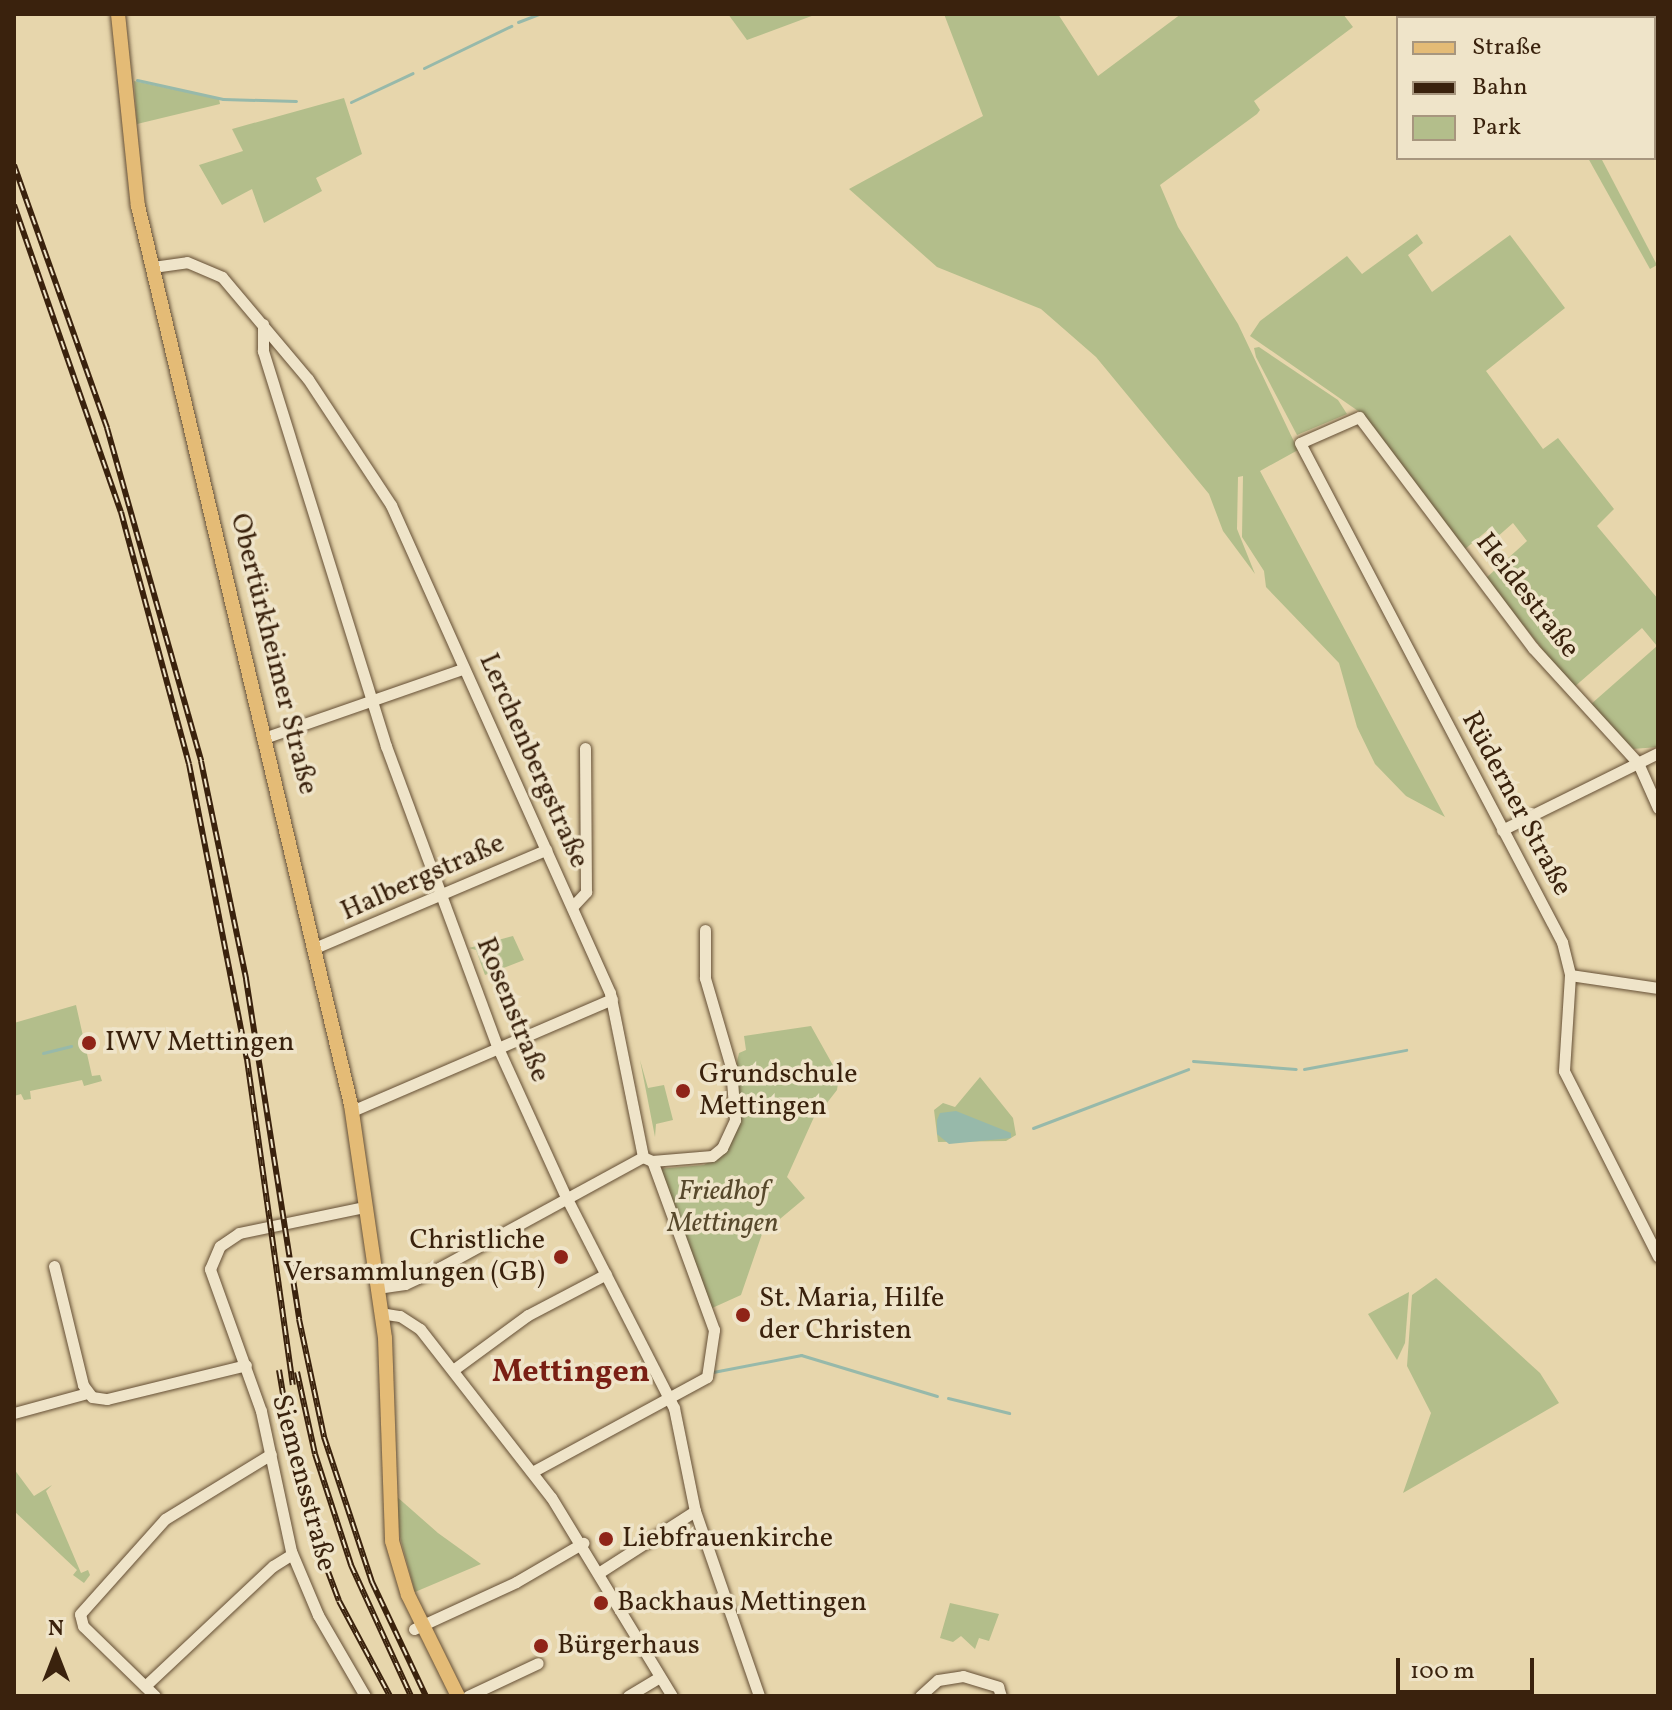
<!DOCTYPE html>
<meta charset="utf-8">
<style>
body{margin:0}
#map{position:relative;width:1672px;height:1710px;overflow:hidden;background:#e7d6ac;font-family:Vollkorn,serif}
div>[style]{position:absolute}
.green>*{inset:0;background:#b3be8b}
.water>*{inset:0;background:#97b9aa}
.stream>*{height:3px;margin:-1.5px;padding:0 1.5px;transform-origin:1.5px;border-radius:1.5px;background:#97b9aa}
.roads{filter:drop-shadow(0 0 2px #654f35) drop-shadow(0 0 2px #654f35)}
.minor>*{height:11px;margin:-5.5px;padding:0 5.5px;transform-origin:5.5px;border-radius:5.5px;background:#efe4c9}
.major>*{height:14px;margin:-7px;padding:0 7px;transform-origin:7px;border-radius:7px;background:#e4bb76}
.rail>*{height:6px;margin-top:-3px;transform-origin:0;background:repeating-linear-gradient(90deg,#efe4c9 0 9px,#3a220d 0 18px);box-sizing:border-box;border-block:2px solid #3a220d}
.dots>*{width:22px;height:22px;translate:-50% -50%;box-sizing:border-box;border:4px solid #efe4c9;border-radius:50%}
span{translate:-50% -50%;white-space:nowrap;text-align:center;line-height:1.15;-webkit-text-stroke:7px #efe4c9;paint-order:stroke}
.street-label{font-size:28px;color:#3a220d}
.poi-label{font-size:28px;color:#3a220d}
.left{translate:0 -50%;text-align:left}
.right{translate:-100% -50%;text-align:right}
.park-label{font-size:28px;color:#58492c;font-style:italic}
.quarter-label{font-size:32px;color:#7a1f14;font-weight:700}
.frame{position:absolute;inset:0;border:16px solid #3a220d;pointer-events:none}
.legend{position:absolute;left:1396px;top:16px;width:260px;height:144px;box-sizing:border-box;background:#efe4c9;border:2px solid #a7967e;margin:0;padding:10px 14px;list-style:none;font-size:24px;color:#3a220d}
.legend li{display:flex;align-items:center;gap:16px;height:40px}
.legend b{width:40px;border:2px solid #a7967e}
.north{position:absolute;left:16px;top:1614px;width:80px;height:80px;-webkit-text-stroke:6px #efe4c9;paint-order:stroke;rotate:0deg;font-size:22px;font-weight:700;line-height:32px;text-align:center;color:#3a220d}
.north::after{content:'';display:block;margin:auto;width:28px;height:36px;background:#3a220d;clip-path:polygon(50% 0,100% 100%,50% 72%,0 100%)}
.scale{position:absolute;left:1396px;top:1658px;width:138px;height:36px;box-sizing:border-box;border:4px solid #3a220d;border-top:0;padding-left:10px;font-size:24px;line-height:28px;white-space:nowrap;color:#3a220d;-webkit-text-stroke:6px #efe4c9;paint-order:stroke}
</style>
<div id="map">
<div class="green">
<div style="clip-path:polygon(728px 14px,817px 14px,747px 40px)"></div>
<div style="clip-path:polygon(944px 14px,1058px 14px,1098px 76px,1181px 14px,1343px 14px,1353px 27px,1254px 101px,1260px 110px,1257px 114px,1160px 185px,1178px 227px,1238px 324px,1298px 450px,1260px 471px,1445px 817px,1406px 796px,1375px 764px,1357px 727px,1339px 663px,1266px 587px,1264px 571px,1242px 537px,1243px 476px,1238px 477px,1237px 529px,1255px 574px,1223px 531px,1209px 494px,1096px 357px,1041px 309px,937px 267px,849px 189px,983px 116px)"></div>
<div style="clip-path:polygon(134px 81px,219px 99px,220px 104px,137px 124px)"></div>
<div style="clip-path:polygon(344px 98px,362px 154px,316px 178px,322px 191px,264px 223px,252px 189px,222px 205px,199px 165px,243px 151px,232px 129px)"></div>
<div style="clip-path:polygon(1588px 158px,1601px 158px,1657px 265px,1650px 269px)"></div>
<div style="clip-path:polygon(1417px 234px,1423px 243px,1408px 255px,1432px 292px,1510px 235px,1565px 308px,1486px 371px,1543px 449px,1558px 438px,1614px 509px,1597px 526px,1658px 599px,1658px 747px,1633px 749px,1590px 705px,1657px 646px,1642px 628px,1573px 688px,1486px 578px,1527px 541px,1513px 523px,1496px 538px,1488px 530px,1465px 549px,1361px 413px,1250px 336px,1260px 321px,1347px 256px,1362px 274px)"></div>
<div style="clip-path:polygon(1259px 347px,1338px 400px,1347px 414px,1297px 435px,1256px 357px,1254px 348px)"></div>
<div style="clip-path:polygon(513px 936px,524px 960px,485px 975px,476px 950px,469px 948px)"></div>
<div style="clip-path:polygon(76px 1005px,92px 1076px,100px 1075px,102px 1081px,84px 1086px,82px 1080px,30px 1091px,31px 1099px,24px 1100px,21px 1094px,14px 1096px,14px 1023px)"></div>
<div style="clip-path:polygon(811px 1026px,839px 1076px,837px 1090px,823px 1108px,819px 1106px,787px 1177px,805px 1198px,762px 1234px,741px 1295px,710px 1309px,658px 1169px,704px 1165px,730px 1147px,736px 1066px,739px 1053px,746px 1050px,744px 1036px)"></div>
<div style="clip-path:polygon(640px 1060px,648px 1088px,664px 1085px,673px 1120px,656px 1124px,655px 1137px)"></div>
<div style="clip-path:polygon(980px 1077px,1013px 1118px,1016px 1135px,1006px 1141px,938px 1142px,934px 1110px,943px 1103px,955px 1107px)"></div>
<div style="clip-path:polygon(1436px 1278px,1540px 1373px,1559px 1403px,1403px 1493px,1431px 1413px,1407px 1366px,1412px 1295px)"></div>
<div style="clip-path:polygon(1409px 1292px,1405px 1343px,1397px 1360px,1368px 1314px)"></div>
<div style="clip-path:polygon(14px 1469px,34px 1496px,52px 1485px,46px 1491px,81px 1573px,88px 1570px,90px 1575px,84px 1583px,73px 1575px,77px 1570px,14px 1511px)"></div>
<div style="clip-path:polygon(396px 1496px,438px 1533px,481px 1564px,415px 1592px,400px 1537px)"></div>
<div style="clip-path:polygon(950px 1603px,999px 1614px,989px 1641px,979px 1638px,975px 1649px,961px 1636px,953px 1642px,940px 1638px)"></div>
</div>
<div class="water">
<div style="clip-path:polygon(956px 1111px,1011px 1133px,1011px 1138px,949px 1144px,937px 1134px,937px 1120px,940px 1113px)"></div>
</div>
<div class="stream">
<div style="left:518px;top:22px;width:22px;rotate:-21deg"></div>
<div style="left:424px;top:68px;width:97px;rotate:-25.8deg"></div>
<div style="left:137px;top:80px;width:88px;rotate:12.5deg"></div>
<div style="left:223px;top:99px;width:73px;rotate:1.6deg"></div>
<div style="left:351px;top:102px;width:68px;rotate:-25.1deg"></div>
<div style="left:43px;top:1053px;width:29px;rotate:-14deg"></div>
<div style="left:1193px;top:1061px;width:103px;rotate:4.4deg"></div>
<div style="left:1304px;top:1069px;width:104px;rotate:-10.6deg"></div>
<div style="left:1033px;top:1128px;width:166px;rotate:-20.8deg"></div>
<div style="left:713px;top:1372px;width:90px;rotate:-10.9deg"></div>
<div style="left:801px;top:1355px;width:142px;rotate:16.8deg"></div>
<div style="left:948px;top:1398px;width:63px;rotate:13.8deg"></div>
</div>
<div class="roads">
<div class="minor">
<div style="left:153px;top:267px;width:34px;rotate:-8deg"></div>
<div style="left:187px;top:262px;width:38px;rotate:23deg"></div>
<div style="left:222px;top:277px;width:133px;rotate:49.9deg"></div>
<div style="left:308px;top:379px;width:151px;rotate:56.6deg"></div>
<div style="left:391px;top:505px;width:535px;rotate:65.83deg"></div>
<div style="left:610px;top:993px;width:167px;rotate:78.6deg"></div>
<div style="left:263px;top:324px;width:27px;rotate:90deg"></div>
<div style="left:263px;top:351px;width:414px;rotate:72.7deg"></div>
<div style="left:386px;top:746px;width:322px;rotate:69.7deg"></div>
<div style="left:498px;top:1048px;width:164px;rotate:65.5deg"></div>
<div style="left:566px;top:1197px;width:237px;rotate:62.9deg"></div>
<div style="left:674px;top:1408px;width:105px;rotate:78.5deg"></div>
<div style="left:695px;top:1511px;width:196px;rotate:70.9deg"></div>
<div style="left:267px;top:737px;width:207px;rotate:-19.2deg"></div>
<div style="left:1658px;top:808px;width:49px;rotate:-114deg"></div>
<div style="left:1638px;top:763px;width:156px;rotate:-132.4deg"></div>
<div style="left:1533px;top:648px;width:289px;rotate:-127deg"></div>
<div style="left:1359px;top:417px;width:64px;rotate:156.2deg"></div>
<div style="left:1300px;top:443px;width:564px;rotate:62.3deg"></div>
<div style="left:1562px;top:942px;width:34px;rotate:76deg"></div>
<div style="left:1570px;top:975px;width:96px;rotate:93.6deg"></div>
<div style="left:1564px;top:1071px;width:208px;rotate:63.1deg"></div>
<div style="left:1502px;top:830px;width:174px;rotate:-26.3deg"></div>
<div style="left:572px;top:907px;width:21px;rotate:-47deg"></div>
<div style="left:586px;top:892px;width:144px;rotate:-90.4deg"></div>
<div style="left:317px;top:947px;width:249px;rotate:-23deg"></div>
<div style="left:1570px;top:975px;width:89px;rotate:8.4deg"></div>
<div style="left:352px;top:1111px;width:283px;rotate:-23.3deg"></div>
<div style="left:652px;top:1161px;width:60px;rotate:-4.8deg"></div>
<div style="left:712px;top:1156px;width:13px;rotate:-39deg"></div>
<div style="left:722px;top:1148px;width:31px;rotate:-65deg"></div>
<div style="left:735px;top:1120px;width:53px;rotate:-94.3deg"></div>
<div style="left:731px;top:1067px;width:93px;rotate:-106.3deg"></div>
<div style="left:705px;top:978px;width:48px;rotate:-90deg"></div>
<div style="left:54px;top:1266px;width:122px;rotate:76.3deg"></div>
<div style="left:83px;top:1385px;width:15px;rotate:53deg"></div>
<div style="left:92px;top:1397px;width:15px;rotate:8deg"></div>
<div style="left:107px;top:1399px;width:143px;rotate:-13.7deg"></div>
<div style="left:377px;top:1288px;width:28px;rotate:-8deg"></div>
<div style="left:405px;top:1284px;width:40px;rotate:-25deg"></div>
<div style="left:441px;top:1267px;width:230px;rotate:-28.6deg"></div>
<div style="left:380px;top:1313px;width:20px;rotate:9deg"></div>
<div style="left:400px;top:1316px;width:24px;rotate:33deg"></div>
<div style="left:420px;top:1329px;width:213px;rotate:52.1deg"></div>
<div style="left:551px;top:1497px;width:233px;rotate:58.7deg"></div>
<div style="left:453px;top:1370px;width:93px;rotate:-36.3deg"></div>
<div style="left:528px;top:1315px;width:88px;rotate:-27.7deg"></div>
<div style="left:14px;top:1413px;width:76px;rotate:-15.3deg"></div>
<div style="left:532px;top:1472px;width:199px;rotate:-28.5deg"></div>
<div style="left:707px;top:1377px;width:48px;rotate:-81.5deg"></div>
<div style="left:714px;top:1330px;width:180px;rotate:-110.1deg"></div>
<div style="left:652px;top:1161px;width:10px;rotate:-156deg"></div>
<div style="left:600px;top:1572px;width:113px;rotate:-32.7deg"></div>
<div style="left:414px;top:1629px;width:112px;rotate:-24.7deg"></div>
<div style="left:516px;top:1582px;width:78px;rotate:-30.2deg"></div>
<div style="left:145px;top:1686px;width:175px;rotate:-43.2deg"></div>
<div style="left:273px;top:1566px;width:22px;rotate:-32deg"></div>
<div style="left:155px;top:1696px;width:100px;rotate:-135.8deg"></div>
<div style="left:83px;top:1626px;width:12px;rotate:-104deg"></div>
<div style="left:80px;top:1614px;width:127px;rotate:-48.2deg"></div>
<div style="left:165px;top:1519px;width:124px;rotate:-31.5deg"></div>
<div style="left:365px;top:1696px;width:94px;rotate:-120.1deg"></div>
<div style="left:318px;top:1615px;width:69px;rotate:-112.9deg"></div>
<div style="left:291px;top:1551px;width:143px;rotate:-102.1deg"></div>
<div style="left:261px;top:1411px;width:151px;rotate:-109.8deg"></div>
<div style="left:210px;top:1269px;width:25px;rotate:-67deg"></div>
<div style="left:220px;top:1246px;width:23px;rotate:-34deg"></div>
<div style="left:239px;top:1233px;width:129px;rotate:-11.7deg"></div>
<div style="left:468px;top:1696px;width:77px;rotate:-25.2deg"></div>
<div style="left:628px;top:1696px;width:37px;rotate:-31deg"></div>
<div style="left:920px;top:1696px;width:24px;rotate:-42deg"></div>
<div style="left:938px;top:1680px;width:25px;rotate:-9deg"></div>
<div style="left:963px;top:1676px;width:37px;rotate:17deg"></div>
<div style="left:998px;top:1687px;width:9px;rotate:72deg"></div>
</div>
<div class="major">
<div style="left:118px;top:14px;width:193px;rotate:84.1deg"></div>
<div style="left:138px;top:206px;width:924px;rotate:76.67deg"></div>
<div style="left:351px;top:1105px;width:235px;rotate:81.7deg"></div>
<div style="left:385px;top:1338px;width:203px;rotate:88deg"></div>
<div style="left:392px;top:1541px;width:56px;rotate:73.5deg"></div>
<div style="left:408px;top:1595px;width:113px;rotate:63.7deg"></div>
</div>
</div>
<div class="rail">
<div style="left:14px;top:165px;width:279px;rotate:70.5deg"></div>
<div style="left:107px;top:428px;width:346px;rotate:74.2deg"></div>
<div style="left:201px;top:761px;width:223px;rotate:78.3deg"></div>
<div style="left:246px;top:979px;width:344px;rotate:81.1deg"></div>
<div style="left:299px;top:1319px;width:121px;rotate:78deg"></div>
<div style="left:324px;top:1437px;width:153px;rotate:71.7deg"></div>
<div style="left:372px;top:1582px;width:126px;rotate:64.7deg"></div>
<div style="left:14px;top:205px;width:325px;rotate:70.8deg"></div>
<div style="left:121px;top:512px;width:261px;rotate:74.9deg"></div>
<div style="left:189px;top:764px;width:301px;rotate:78.9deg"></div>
<div style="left:247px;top:1059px;width:329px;rotate:82deg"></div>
<div style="left:279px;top:1370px;width:116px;rotate:80.5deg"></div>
<div style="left:298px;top:1484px;width:56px;rotate:72.2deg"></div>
<div style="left:315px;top:1537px;width:68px;rotate:69.4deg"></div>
<div style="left:339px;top:1601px;width:108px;rotate:61.8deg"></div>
<div style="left:297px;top:1372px;width:84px;rotate:77.6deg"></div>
<div style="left:315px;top:1454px;width:117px;rotate:72deg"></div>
<div style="left:351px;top:1565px;width:144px;rotate:65.4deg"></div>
</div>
<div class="dots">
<div style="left:89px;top:1043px;background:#8f2418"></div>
<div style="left:683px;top:1091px;background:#8f2418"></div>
<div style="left:561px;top:1257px;background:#8f2418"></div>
<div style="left:743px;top:1315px;background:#8f2418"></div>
<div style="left:606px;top:1539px;background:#8f2418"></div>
<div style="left:601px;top:1603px;background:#8f2418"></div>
<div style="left:541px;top:1646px;background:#8f2418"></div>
</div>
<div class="street-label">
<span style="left:1527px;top:596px;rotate:52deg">Heidestraße</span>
<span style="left:273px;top:654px;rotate:76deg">Obertürkheimer Straße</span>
<span style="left:533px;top:761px;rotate:66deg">Lerchenbergstraße</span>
<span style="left:1516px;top:804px;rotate:62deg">Rüderner Straße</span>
<span style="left:423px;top:878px;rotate:-24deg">Halbergstraße</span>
<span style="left:512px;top:1010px;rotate:68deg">Rosenstraße</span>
<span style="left:303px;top:1483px;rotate:75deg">Siemensstraße</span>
</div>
<div class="poi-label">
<span class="left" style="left:105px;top:1043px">IWV Mettingen</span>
<span class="left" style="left:699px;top:1091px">Grundschule<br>Mettingen</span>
<span class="right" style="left:545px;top:1257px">Christliche<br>Versammlungen (GB)</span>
<span class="left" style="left:759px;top:1315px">St. Maria, Hilfe<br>der Christen</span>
<span class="left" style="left:622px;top:1539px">Liebfrauenkirche</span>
<span class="left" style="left:617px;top:1603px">Backhaus Mettingen</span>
<span class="left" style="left:557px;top:1646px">Bürgerhaus</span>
</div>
<div class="park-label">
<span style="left:723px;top:1208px">Friedhof<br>Mettingen</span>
</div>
<div class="quarter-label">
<span style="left:571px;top:1373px">Mettingen</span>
</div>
<div class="frame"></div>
<ul class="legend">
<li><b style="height:10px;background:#e4bb76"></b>Straße</li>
<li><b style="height:10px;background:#3a220d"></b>Bahn</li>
<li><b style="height:22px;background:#b3be8b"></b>Park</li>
</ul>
<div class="north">N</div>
<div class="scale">100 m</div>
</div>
